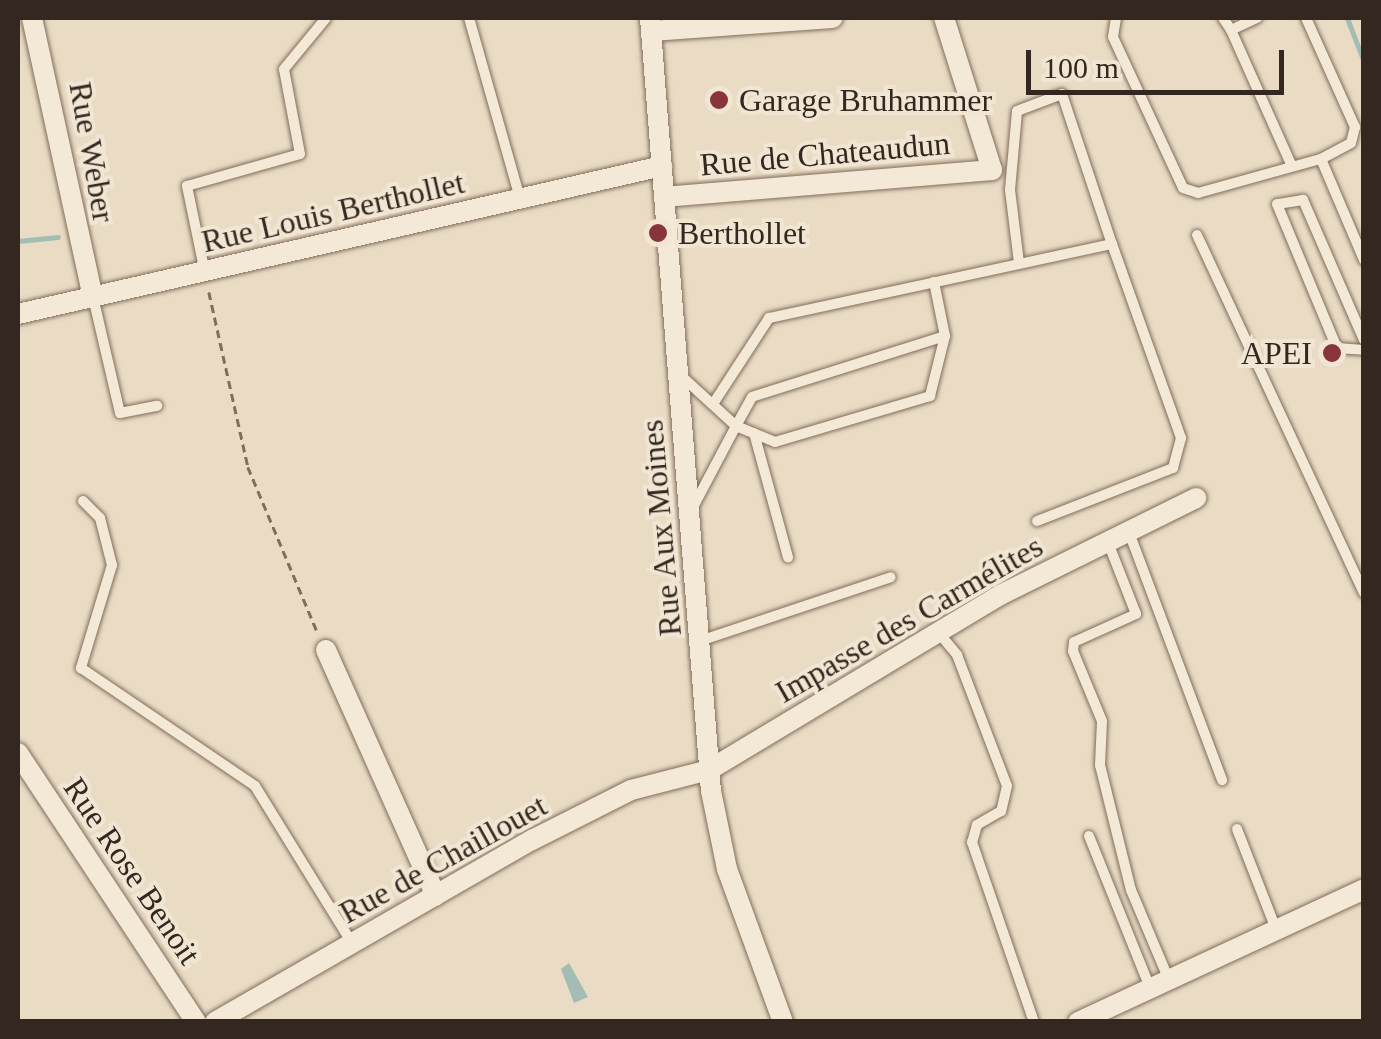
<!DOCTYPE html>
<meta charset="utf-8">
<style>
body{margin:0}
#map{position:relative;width:1381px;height:1039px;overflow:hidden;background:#e9dbc4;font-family:Georgia,serif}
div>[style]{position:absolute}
.water>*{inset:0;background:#a5bcb4}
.stream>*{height:5px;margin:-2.5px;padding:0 2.5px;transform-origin:2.5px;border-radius:2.5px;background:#a5bcb4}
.path>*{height:2.5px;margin-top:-1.25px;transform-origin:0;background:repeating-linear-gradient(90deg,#816d5c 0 8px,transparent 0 13px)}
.roads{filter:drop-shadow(0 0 2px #816d5c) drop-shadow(0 0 2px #816d5c)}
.lane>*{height:10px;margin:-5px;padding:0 5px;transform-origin:5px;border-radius:5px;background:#f4e9d6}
.street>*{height:20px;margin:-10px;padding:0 10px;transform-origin:10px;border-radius:10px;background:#f4e9d6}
.dots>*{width:28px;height:28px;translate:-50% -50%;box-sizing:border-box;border:5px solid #f1e6d3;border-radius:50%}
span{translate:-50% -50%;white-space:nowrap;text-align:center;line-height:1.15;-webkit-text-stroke:8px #f1e6d3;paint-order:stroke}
.poi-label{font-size:32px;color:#33271f}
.left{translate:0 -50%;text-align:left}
.right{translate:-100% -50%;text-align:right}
.street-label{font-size:32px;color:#33271f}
.frame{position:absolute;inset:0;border:20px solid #33271f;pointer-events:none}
.scale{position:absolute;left:1026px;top:50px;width:258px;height:45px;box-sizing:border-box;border:5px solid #33271f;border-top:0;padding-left:12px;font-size:30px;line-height:35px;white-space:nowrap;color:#33271f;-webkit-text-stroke:8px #f1e6d3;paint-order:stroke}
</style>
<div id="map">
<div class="water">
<div style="clip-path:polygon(569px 963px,588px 997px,574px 1003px,561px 969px)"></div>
</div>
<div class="stream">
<div style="left:1347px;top:18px;width:47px;rotate:68.9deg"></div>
<div style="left:18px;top:241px;width:40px;rotate:-5.7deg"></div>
</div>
<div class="path">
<div style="left:209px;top:292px;width:179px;rotate:77.4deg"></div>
<div style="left:248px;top:467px;width:178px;rotate:67.2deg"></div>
</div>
<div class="roads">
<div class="lane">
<div style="left:469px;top:18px;width:187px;rotate:74.2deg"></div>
<div style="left:1116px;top:18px;width:19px;rotate:99deg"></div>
<div style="left:1113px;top:37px;width:166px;rotate:65.1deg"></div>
<div style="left:1183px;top:188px;width:16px;rotate:18deg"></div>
<div style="left:1198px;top:193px;width:128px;rotate:-15.5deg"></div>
<div style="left:1321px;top:159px;width:110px;rotate:66.9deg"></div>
<div style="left:1223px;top:18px;width:14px;rotate:56deg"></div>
<div style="left:1231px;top:30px;width:29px;rotate:-25deg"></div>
<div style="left:1306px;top:18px;width:120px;rotate:65.8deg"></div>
<div style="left:1355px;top:127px;width:16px;rotate:104deg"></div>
<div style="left:1351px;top:143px;width:34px;rotate:152deg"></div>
<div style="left:1231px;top:30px;width:147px;rotate:65.9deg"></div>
<div style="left:1197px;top:235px;width:395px;rotate:65deg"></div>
<div style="left:1019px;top:263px;width:74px;rotate:-97deg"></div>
<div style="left:1010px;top:190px;width:79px;rotate:-84.9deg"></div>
<div style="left:1017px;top:111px;width:48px;rotate:-20.7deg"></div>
<div style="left:1062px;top:94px;width:158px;rotate:71.6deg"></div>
<div style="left:205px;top:273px;width:89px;rotate:-101.7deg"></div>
<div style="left:187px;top:186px;width:117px;rotate:-15.8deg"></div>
<div style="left:300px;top:154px;width:86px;rotate:-100.7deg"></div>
<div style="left:284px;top:69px;width:66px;rotate:-50.5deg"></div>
<div style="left:934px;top:282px;width:55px;rotate:78.5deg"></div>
<div style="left:93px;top:297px;width:119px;rotate:76.9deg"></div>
<div style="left:120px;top:413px;width:38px;rotate:-11deg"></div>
<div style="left:1364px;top:340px;width:153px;rotate:-113.5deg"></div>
<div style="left:1303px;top:200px;width:26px;rotate:171deg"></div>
<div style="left:1277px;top:204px;width:156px;rotate:67.4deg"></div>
<div style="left:1337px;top:348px;width:27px;rotate:4deg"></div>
<div style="left:678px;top:373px;width:79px;rotate:42.4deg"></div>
<div style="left:736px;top:426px;width:42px;rotate:22.3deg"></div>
<div style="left:775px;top:442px;width:162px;rotate:-16.5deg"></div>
<div style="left:930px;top:396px;width:62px;rotate:-76deg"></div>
<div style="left:945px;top:336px;width:202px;rotate:162.5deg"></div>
<div style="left:752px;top:397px;width:33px;rotate:119deg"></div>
<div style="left:736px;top:426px;width:94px;rotate:117.9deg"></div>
<div style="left:713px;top:404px;width:103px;rotate:-56.9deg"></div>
<div style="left:769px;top:318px;width:351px;rotate:-12.2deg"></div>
<div style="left:1112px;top:244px;width:206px;rotate:70.4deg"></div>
<div style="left:1181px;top:438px;width:31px;rotate:105deg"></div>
<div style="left:1173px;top:468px;width:146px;rotate:158.7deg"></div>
<div style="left:754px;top:433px;width:129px;rotate:74.7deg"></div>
<div style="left:83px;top:501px;width:24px;rotate:45deg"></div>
<div style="left:100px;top:518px;width:49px;rotate:75.7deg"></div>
<div style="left:112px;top:565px;width:108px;rotate:106.8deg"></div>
<div style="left:81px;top:668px;width:210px;rotate:34.1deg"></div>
<div style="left:255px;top:786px;width:185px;rotate:58.3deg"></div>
<div style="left:1130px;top:535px;width:262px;rotate:69.4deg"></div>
<div style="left:1109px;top:545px;width:74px;rotate:68.6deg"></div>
<div style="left:1136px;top:614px;width:68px;rotate:155.7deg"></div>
<div style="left:1074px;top:642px;width:9px;rotate:96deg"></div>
<div style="left:1073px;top:651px;width:76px;rotate:67.5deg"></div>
<div style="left:1102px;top:721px;width:44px;rotate:92.6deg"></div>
<div style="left:1100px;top:765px;width:129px;rotate:76.1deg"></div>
<div style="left:1131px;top:890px;width:98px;rotate:67.1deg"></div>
<div style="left:938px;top:632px;width:30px;rotate:50deg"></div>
<div style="left:957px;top:655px;width:140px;rotate:69.1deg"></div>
<div style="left:1007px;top:786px;width:26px;rotate:103deg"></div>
<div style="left:1001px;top:811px;width:28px;rotate:150deg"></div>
<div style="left:977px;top:825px;width:18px;rotate:106deg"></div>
<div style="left:972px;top:842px;width:190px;rotate:71deg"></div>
<div style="left:700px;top:641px;width:201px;rotate:-18.5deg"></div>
<div style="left:1237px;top:829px;width:107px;rotate:68.7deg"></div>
<div style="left:1089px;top:836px;width:164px;rotate:68.1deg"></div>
</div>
<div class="street">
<div style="left:32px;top:18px;width:286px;rotate:77.7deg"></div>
<div style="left:650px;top:18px;width:775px;rotate:85.49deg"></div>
<div style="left:711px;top:791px;width:80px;rotate:78.4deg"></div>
<div style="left:727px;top:869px;width:163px;rotate:69.9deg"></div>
<div style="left:651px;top:31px;width:182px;rotate:-4.1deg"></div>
<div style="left:664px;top:197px;width:329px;rotate:-4.7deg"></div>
<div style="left:992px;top:170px;width:159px;rotate:-107.5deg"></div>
<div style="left:18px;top:314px;width:661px;rotate:-12.94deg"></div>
<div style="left:326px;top:650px;width:269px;rotate:65.9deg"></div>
<div style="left:18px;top:753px;width:323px;rotate:56.5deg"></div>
<div style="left:215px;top:1022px;width:366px;rotate:-29.9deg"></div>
<div style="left:532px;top:840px;width:111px;rotate:-26.8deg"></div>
<div style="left:631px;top:790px;width:81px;rotate:-14.4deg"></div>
<div style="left:709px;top:770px;width:340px;rotate:-31deg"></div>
<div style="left:1000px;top:595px;width:219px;rotate:-26.3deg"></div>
<div style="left:1078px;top:1022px;width:315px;rotate:-24.9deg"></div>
</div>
</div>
<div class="dots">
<div style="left:719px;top:100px;background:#89333b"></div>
<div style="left:658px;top:233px;background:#89333b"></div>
<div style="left:1332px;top:353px;background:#89333b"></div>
</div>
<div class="poi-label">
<span class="left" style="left:739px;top:100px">Garage Bruhammer</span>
<span class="left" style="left:678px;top:233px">Berthollet</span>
<span class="right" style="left:1312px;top:353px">APEI</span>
</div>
<div class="street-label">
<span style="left:92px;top:152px;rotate:80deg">Rue Weber</span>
<span style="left:825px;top:154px;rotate:-5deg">Rue de Chateaudun</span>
<span style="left:333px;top:212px;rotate:-13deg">Rue Louis Berthollet</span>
<span style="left:661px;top:528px;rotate:-95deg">Rue Aux Moines</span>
<span style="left:909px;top:619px;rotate:-30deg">Impasse des Carmélites</span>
<span style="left:443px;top:859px;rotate:-29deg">Rue de Chaillouet</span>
<span style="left:132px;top:871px;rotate:56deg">Rue Rose Benoit</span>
</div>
<div class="frame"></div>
<div class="scale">100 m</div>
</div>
